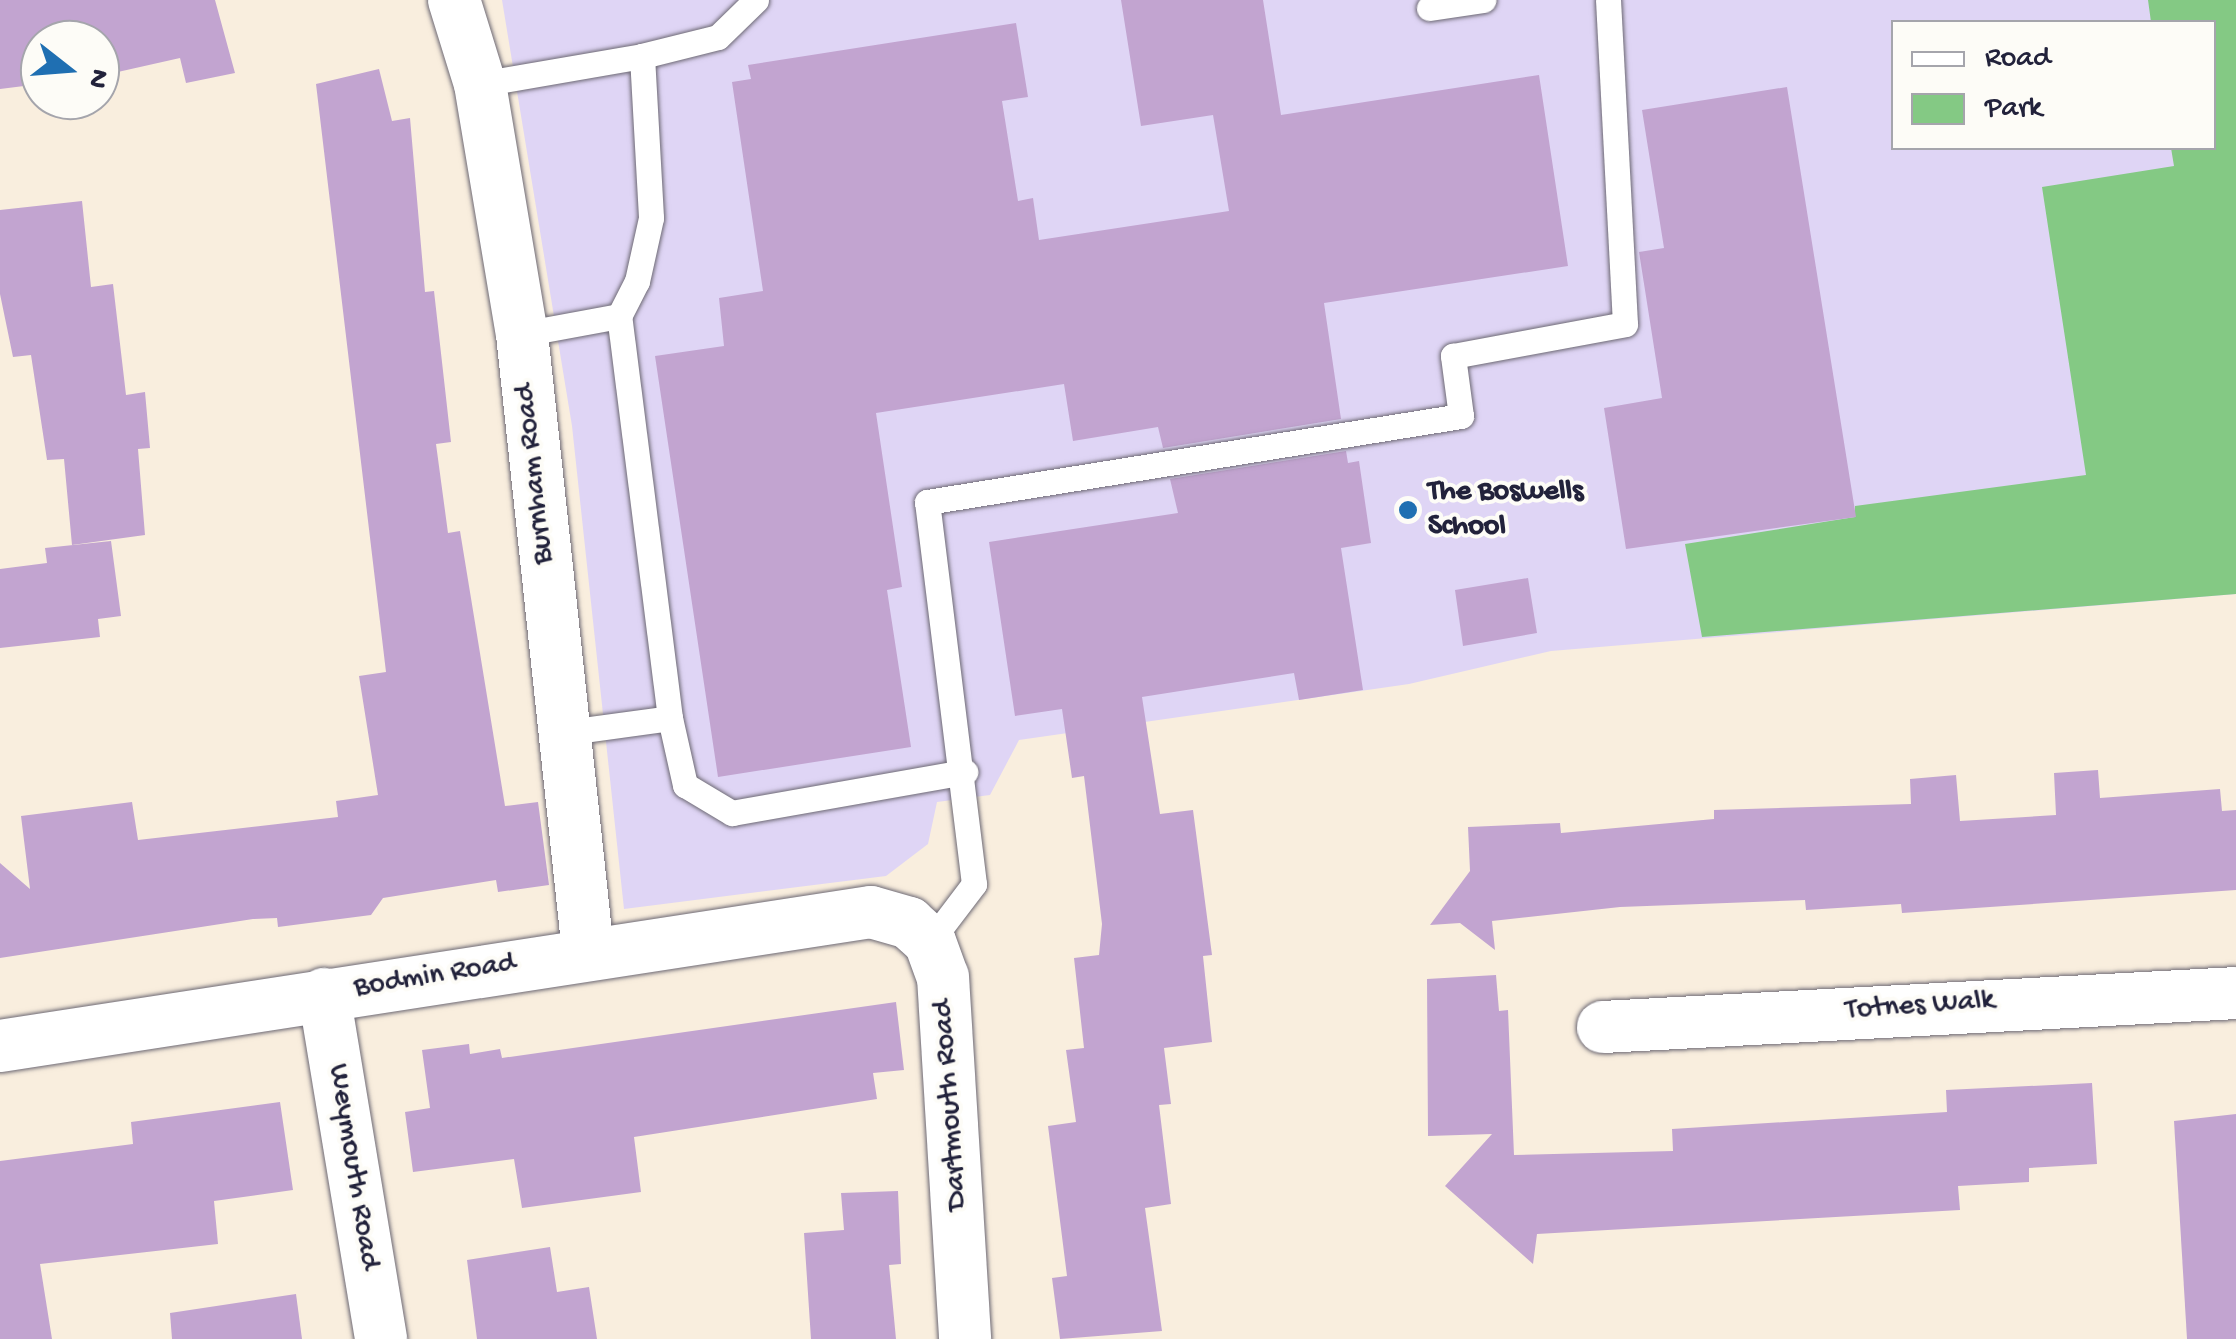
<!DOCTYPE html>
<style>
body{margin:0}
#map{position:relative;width:2236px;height:1339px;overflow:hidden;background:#f9eede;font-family:"Gochi Hand",sans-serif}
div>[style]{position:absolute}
.built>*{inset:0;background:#dfd5f5}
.green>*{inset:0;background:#84c984}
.building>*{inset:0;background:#c2a4d0}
.roads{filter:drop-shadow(0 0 2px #6d6974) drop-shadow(0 0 2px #6d6974)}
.lane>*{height:25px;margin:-12.5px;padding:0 12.5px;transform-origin:12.5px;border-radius:12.5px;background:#fff}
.street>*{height:52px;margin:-26px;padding:0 26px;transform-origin:26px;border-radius:26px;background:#fff}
.dots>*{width:28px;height:28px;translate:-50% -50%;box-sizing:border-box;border:5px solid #fdfcf7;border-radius:50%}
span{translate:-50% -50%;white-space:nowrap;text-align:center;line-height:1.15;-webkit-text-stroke:8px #fdfcf7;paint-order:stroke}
.street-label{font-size:30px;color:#22223b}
.poi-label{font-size:30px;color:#22223b;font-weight:700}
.left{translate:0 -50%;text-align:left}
.legend{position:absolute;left:1891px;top:20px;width:325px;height:130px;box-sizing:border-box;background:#fdfcf7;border:2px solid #a5a5ac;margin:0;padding:12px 18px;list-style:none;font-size:30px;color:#22223b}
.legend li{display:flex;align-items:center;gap:20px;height:50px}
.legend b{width:50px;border:2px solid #a5a5ac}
.north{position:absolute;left:20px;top:20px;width:100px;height:100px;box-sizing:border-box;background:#fdfcf7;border:2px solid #a5a5ac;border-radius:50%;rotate:107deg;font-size:28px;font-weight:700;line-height:40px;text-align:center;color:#22223b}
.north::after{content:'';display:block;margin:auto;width:35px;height:45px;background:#1f6fb2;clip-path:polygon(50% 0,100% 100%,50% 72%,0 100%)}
</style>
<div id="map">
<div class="built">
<div style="clip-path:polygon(evenodd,502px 0,2236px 0,2236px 594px,1551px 651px,1409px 684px,1019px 740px,990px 795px,937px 802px,928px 844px,886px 876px,624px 909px,572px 426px,502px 0,1894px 22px,2214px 22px,2214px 148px,1894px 148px,1894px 22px)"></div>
</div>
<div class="green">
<div style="clip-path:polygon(2148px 0,2236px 0,2236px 594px,1702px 637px,1685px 544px,1855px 517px,1855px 506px,2086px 475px,2042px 187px,2174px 166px,2171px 148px,2214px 148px,2214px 22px,2151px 22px)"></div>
</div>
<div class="building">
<div style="clip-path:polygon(0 0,215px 0,235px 73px,186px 83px,180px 58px,100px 76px,100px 40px,40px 40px,40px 84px,0 89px)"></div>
<div style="clip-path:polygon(1121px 0,1263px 0,1281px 115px,1539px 75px,1568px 266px,1324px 303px,1341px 419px,1163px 448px,1158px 427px,1073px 441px,1064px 384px,876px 413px,902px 587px,887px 590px,911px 747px,718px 777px,655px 356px,724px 346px,719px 298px,763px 291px,732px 82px,751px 79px,748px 65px,1016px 23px,1028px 97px,1002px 101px,1018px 201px,1033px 198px,1039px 240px,1229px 211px,1213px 115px,1141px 126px)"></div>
<div style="clip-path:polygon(379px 69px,392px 121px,410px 118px,425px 292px,434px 291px,451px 442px,436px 444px,448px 533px,460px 531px,505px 806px,538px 802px,549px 885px,498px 892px,496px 880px,383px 898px,371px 915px,278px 927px,277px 918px,253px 919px,0 958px,0 863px,30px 889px,21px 816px,132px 802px,138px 840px,338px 817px,336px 801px,378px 795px,359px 676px,386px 672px,316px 84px)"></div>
<div style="clip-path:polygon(1787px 87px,1856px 517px,1626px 549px,1604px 408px,1662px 398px,1639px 252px,1664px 248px,1642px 110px)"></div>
<div style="clip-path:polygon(82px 201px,91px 287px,113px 284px,126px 395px,145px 392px,150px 448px,138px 449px,145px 535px,72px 545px,64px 459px,47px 460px,31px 355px,13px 357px,0 294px,0 210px)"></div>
<div style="clip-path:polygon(1346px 451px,1348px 463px,1359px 461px,1371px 543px,1341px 548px,1363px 690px,1299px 700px,1294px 673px,1142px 697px,1160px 814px,1193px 810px,1212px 955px,1203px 956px,1212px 1042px,1164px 1048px,1171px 1104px,1159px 1105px,1171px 1204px,1145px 1208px,1162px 1331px,1060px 1339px,1052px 1278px,1067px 1276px,1048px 1126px,1076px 1122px,1066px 1050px,1084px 1048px,1074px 958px,1099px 955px,1102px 924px,1084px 776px,1072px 778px,1062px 709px,1015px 716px,989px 542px,1178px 513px,1170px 479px)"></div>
<div style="clip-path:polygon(111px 541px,121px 616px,98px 619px,100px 637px,0 648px,0 569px,47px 563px,45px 548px)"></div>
<div style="clip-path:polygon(1528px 578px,1537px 633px,1463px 646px,1455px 590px)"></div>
<div style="clip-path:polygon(2098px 770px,2100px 798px,2220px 789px,2222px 811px,2236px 810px,2236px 890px,1902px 913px,1901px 904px,1806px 910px,1805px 900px,1620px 907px,1492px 921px,1495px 950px,1460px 923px,1430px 925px,1470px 871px,1468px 827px,1560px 823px,1561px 833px,1714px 819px,1714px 810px,1911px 804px,1910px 779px,1956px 775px,1960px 821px,2056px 815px,2054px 773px)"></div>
<div style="clip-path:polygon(1496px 975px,1499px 1011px,1508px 1010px,1514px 1155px,1673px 1151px,1672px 1129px,1947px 1112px,1946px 1090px,2092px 1083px,2097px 1164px,2029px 1168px,2029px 1182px,1958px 1186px,1960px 1210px,1537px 1234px,1533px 1264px,1445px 1186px,1492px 1134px,1428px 1136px,1427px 979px)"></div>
<div style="clip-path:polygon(896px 1002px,904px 1070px,873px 1073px,877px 1099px,634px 1137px,641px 1192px,522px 1208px,514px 1159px,413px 1172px,405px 1112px,430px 1108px,422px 1050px,469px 1044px,470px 1054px,500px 1049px,502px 1058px)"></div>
<div style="clip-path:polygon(280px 1102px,293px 1190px,214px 1201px,218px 1244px,40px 1264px,52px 1339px,0 1339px,0 1161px,133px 1144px,131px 1122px)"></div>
<div style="clip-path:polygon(2236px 1114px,2236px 1339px,2187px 1339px,2174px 1121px)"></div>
<div style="clip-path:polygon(898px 1191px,901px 1264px,889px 1265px,896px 1339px,811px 1339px,804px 1233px,844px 1230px,841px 1193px)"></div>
<div style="clip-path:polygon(550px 1247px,557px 1292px,589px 1287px,597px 1339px,477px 1339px,467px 1260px)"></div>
<div style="clip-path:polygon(296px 1294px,302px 1339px,172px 1339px,170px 1313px)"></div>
</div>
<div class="roads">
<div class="lane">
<div style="left:1429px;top:8px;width:55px;rotate:-8.4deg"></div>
<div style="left:642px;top:56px;width:78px;rotate:-14deg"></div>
<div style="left:718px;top:37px;width:53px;rotate:-44.2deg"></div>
<div style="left:480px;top:84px;width:164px;rotate:-9.8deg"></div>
<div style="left:642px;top:56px;width:162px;rotate:86.8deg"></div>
<div style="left:651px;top:218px;width:65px;rotate:102.5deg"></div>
<div style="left:637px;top:281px;width:39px;rotate:117deg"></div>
<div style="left:619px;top:316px;width:99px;rotate:169.5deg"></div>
<div style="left:670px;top:718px;width:69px;rotate:77.4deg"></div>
<div style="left:685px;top:785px;width:55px;rotate:30.8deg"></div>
<div style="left:732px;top:813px;width:237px;rotate:-10deg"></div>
<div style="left:561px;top:733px;width:110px;rotate:-7.8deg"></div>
<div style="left:670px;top:718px;width:405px;rotate:-97.2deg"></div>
<div style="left:930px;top:942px;width:73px;rotate:-52.8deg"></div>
<div style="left:974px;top:884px;width:385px;rotate:-97deg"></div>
<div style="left:927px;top:502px;width:541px;rotate:-9.15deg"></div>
<div style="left:1461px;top:416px;width:61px;rotate:-97.6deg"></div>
<div style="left:1453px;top:356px;width:175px;rotate:-10.5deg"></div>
<div style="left:1625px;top:324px;width:324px;rotate:-93deg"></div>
</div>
<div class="street">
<div style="left:454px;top:0;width:88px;rotate:72.8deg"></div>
<div style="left:480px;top:84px;width:254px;rotate:80.5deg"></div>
<div style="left:522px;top:334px;width:622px;rotate:83.9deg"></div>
<div style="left:324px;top:994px;width:350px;rotate:80.6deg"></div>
<div style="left:1603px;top:1027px;width:634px;rotate:-3.07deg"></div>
<div style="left:0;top:1046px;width:881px;rotate:-8.75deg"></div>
<div style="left:871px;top:912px;width:40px;rotate:16deg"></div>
<div style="left:909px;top:923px;width:28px;rotate:42deg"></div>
<div style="left:930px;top:942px;width:37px;rotate:70deg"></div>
<div style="left:943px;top:977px;width:363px;rotate:86.5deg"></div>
</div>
</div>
<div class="dots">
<div style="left:1408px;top:510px;background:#1f6fb2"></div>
</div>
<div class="street-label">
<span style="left:536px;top:474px;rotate:-96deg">Burnham Road</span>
<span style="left:435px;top:977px;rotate:-9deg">Bodmin Road</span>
<span style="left:1920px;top:1007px;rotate:-4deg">Totnes Walk</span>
<span style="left:952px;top:1105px;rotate:-94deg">Dartmouth Road</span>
<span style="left:352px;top:1167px;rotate:81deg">Weymouth Road</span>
</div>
<div class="poi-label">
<span class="left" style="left:1428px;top:510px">The Boswells<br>School</span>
</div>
<ul class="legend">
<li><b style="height:12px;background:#fff"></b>Road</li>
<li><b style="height:28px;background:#84c984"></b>Park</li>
</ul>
<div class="north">N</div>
</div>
